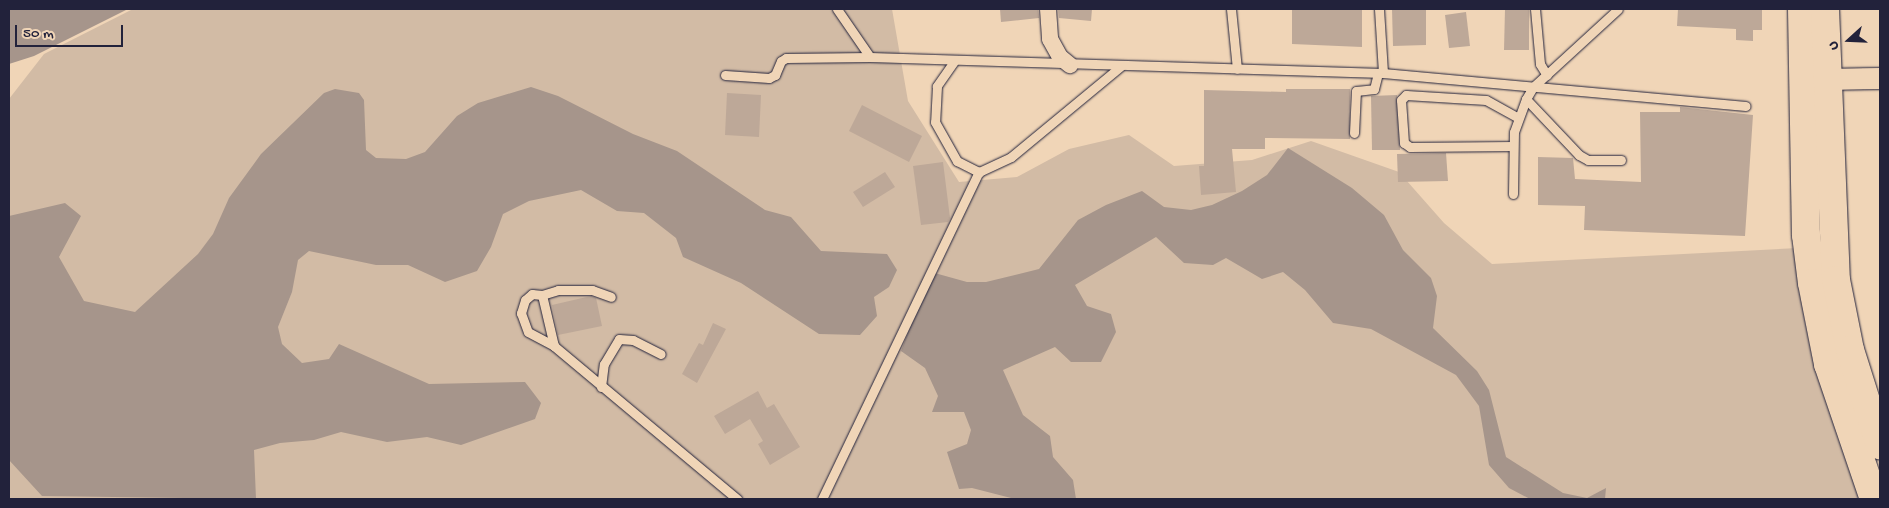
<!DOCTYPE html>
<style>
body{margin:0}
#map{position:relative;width:1889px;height:508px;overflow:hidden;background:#f0d5b7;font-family:"Gochi Hand",sans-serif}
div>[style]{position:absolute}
.green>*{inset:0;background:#d2bba5}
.water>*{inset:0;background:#a6958b}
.building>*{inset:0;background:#bda898}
.roads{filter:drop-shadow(0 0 1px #22223b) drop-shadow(0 0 1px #22223b)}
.service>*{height:9px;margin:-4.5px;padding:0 4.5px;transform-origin:4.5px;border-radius:4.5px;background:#f0d5b7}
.minor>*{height:16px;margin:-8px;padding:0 8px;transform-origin:8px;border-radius:8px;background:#f0d5b7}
.tertiary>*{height:21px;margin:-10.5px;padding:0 10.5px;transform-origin:10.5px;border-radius:10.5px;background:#f0d5b7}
.trunk>*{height:28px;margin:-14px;padding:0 14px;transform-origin:14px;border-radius:14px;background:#f0d5b7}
span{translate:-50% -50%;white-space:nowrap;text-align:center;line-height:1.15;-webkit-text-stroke:4px #f0d5b7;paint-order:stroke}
.frame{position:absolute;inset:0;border:10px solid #22223b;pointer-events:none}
.north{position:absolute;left:1824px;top:15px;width:50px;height:50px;-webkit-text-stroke:4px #f0d5b7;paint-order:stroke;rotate:250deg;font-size:14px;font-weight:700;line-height:20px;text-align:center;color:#22223b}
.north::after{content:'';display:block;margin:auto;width:18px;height:22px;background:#22223b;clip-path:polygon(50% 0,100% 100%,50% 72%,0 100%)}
.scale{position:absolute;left:15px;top:25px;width:108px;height:22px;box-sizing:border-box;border:2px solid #22223b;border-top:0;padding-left:6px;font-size:15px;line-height:18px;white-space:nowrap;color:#22223b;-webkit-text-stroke:4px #f0d5b7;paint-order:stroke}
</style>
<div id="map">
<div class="green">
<div style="clip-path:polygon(133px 9px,892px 9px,908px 101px,959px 182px,1017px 177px,1069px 149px,1129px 135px,1174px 166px,1252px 160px,1311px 141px,1399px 172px,1444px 223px,1492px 264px,1798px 248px,1872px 499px,9px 499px,9px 99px,44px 54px)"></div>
</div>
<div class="water">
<div style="clip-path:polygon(9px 9px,128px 9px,34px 56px,9px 64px)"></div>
<div style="clip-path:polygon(531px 87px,558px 96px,633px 134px,677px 151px,765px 210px,791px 217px,821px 251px,887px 254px,897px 270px,889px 287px,874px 297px,877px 316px,860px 335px,819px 334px,741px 283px,683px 257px,676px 238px,644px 213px,617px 211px,581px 190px,529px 201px,503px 214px,491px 247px,477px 271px,445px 282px,408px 265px,376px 265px,309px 251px,298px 260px,292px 292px,278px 327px,282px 344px,302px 363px,329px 359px,339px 344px,429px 384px,525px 382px,541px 403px,535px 419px,461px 445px,427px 437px,387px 442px,341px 432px,314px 440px,280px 443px,254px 450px,256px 499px,42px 496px,9px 460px,9px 216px,65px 203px,81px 216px,59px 257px,84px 301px,135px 312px,198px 254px,213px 234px,229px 198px,261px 154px,324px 93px,335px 89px,359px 93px,364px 100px,366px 150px,376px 158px,406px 159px,425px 152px,457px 116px,478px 103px)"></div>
<div style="clip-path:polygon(1288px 148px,1352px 188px,1384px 215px,1403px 250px,1431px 278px,1437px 296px,1433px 328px,1477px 371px,1489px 390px,1506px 457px,1563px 493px,1587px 498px,1606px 488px,1605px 499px,1530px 499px,1509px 488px,1489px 465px,1479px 406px,1456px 375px,1371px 329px,1333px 323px,1305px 290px,1283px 272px,1262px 279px,1226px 258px,1213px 265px,1184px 263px,1156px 237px,1075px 285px,1087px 306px,1111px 314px,1116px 332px,1101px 362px,1071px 362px,1055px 347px,1003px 370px,1023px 415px,1050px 436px,1053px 457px,1073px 480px,1076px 499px,1015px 499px,972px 488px,959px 489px,947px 452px,967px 444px,971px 430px,964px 412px,932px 412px,938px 396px,925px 368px,901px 351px,931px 272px,967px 282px,986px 282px,1039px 269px,1078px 220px,1106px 205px,1142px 191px,1164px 207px,1191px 210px,1212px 205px,1242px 191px,1267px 175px)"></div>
</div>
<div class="building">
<div style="clip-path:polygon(1000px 9px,1038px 9px,1039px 18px,1001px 22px)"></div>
<div style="clip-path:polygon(1058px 9px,1092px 9px,1091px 21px,1059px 18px)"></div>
<div style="clip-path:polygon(1292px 9px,1362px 9px,1362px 47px,1292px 44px)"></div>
<div style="clip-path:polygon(1392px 9px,1426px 9px,1426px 45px,1393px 46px)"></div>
<div style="clip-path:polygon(1505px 9px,1529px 9px,1529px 50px,1504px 50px)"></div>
<div style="clip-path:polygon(1678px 9px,1762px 9px,1762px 30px,1753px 30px,1753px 41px,1736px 40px,1736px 29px,1677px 26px)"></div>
<div style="clip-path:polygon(1466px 12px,1470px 46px,1449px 48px,1445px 15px)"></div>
<div style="clip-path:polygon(1286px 89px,1350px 89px,1350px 139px,1265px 138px,1265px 149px,1232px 149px,1236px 192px,1201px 195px,1199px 166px,1204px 166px,1204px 90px,1286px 92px)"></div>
<div style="clip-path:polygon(727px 93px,761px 95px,759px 137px,725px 135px)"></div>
<div style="clip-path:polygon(1397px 95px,1400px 150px,1372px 150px,1371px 96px)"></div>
<div style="clip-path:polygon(862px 105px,922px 136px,909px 162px,849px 131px)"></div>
<div style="clip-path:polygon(1680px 107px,1753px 115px,1745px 236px,1584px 230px,1585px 206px,1538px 205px,1538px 157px,1573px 158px,1575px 179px,1641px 182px,1640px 112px,1680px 112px)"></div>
<div style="clip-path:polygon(1446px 153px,1448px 181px,1398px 182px,1397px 154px)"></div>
<div style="clip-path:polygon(943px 162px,950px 218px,948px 222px,921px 225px,913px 166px)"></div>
<div style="clip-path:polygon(885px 172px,895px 187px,863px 207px,853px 192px)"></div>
<div style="clip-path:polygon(591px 296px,596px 298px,602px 326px,558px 335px,552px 305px)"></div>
<div style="clip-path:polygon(713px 323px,726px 329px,697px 383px,682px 374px,699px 343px,703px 345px)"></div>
<div style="clip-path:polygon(758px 391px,767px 408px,774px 404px,800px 447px,770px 465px,758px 444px,763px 441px,750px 419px,725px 434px,714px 416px)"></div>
</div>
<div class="roads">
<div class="service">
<div style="left:837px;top:9px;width:58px;rotate:55.5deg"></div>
<div style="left:1231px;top:9px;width:60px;rotate:84.3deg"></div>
<div style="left:1379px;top:9px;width:64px;rotate:86.4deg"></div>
<div style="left:1535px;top:9px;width:55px;rotate:84.8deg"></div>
<div style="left:1540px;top:64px;width:13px;rotate:58deg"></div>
<div style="left:955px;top:60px;width:32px;rotate:125deg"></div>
<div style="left:937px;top:86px;width:36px;rotate:93deg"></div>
<div style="left:935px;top:122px;width:45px;rotate:60.6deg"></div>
<div style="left:957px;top:161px;width:25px;rotate:27deg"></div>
<div style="left:979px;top:172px;width:35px;rotate:-25deg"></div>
<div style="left:1011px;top:157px;width:143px;rotate:-39.6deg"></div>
<div style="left:725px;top:75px;width:44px;rotate:3.9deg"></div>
<div style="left:769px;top:78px;width:7px;rotate:-27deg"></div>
<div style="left:775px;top:75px;width:15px;rotate:-67deg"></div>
<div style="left:781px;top:61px;width:6px;rotate:-31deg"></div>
<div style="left:786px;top:58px;width:84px;rotate:-0.7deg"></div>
<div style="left:870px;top:57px;width:513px;rotate:1.79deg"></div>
<div style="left:1383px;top:73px;width:364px;rotate:5.2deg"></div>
<div style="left:1526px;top:99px;width:77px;rotate:46.6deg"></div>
<div style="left:1579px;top:155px;width:10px;rotate:29deg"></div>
<div style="left:1588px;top:160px;width:33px"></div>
<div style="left:1354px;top:133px;width:42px;rotate:-87.3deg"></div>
<div style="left:1356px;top:91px;width:18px;rotate:-6deg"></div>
<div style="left:1374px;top:89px;width:16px;rotate:-76deg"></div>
<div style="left:1513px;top:146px;width:103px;rotate:179.4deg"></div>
<div style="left:1410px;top:147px;width:7px;rotate:-146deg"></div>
<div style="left:1404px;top:143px;width:43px;rotate:-94deg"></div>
<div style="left:1401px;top:100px;width:7px;rotate:-45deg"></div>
<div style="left:1406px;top:95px;width:80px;rotate:3.6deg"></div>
<div style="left:1486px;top:100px;width:37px;rotate:29deg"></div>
<div style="left:1513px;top:194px;width:62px;rotate:-89.1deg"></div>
<div style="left:1514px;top:132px;width:35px;rotate:-70deg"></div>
<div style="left:1526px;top:99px;width:14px;rotate:-60deg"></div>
<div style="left:1533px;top:87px;width:115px;rotate:-42.5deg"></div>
<div style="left:542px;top:295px;width:17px;rotate:-17deg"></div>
<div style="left:558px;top:290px;width:34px"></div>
<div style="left:592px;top:290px;width:20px;rotate:20deg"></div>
<div style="left:554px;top:346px;width:52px;rotate:-103.2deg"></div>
<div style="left:542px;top:295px;width:10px;rotate:-174deg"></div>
<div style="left:532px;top:294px;width:9px;rotate:139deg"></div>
<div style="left:525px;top:300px;width:14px;rotate:107deg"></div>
<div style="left:521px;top:313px;width:20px;rotate:70deg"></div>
<div style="left:528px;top:332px;width:30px;rotate:28deg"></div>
<div style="left:554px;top:346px;width:239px;rotate:39.9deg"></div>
<div style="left:601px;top:387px;width:23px;rotate:-83deg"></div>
<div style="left:604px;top:364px;width:29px;rotate:-59deg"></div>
<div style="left:619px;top:339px;width:14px;rotate:4deg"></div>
<div style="left:633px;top:340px;width:31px;rotate:27deg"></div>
<div style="left:822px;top:499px;width:363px;rotate:-64.4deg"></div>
</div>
<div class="minor">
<div style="left:1048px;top:9px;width:30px;rotate:86deg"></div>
<div style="left:1050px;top:39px;width:21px;rotate:61deg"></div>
<div style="left:1060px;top:57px;width:13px;rotate:39deg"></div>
</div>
<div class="tertiary">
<div style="left:1826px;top:79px;width:54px;rotate:-1.1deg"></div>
</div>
<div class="trunk">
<div style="left:1802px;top:9px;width:226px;rotate:89deg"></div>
<div style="left:1806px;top:235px;width:48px;rotate:82.9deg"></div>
<div style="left:1812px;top:283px;width:83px;rotate:78.8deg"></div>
<div style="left:1828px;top:364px;width:143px;rotate:71.2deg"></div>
<div style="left:1825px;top:9px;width:271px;rotate:87.7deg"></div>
<div style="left:1836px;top:280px;width:71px;rotate:78.7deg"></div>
<div style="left:1850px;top:350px;width:100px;rotate:72.5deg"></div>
</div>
</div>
<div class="frame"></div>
<div class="north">U</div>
<div class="scale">50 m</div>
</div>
